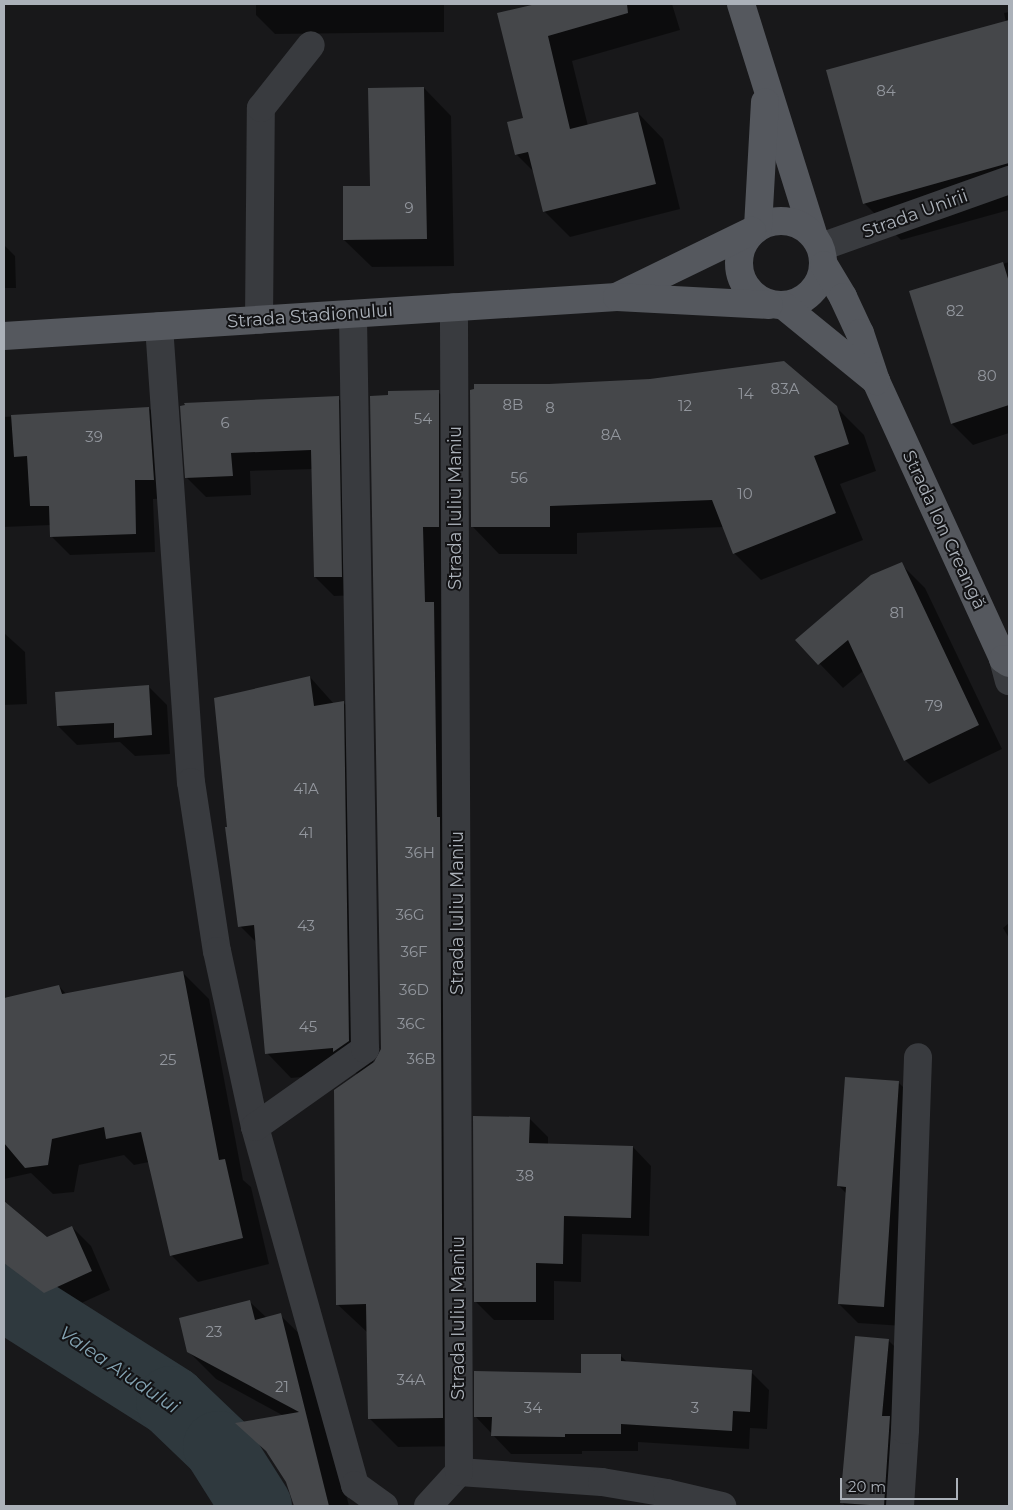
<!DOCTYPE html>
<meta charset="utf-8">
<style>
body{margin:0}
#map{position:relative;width:1013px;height:1510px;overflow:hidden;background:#18181a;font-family:Montserrat,sans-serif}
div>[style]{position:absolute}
.shadow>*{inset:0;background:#0007}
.river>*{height:71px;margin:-35.5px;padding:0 35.5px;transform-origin:35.5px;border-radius:35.5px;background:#2f393e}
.building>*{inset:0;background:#45474a}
.minor>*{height:28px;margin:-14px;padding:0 14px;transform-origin:14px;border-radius:14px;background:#393b3f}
.major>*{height:28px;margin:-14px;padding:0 14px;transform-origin:14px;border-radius:14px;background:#55585e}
.major>.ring{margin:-14px;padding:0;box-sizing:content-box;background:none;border:28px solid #55585e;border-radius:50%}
span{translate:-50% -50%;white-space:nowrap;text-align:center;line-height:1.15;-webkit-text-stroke:4px #131315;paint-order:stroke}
.number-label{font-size:15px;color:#92969d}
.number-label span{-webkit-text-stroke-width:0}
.street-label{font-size:18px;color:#abb1b9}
.water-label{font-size:19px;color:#84a3b2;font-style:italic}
.frame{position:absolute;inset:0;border:5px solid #abb1b9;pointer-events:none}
.scale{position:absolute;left:840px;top:1478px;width:118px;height:22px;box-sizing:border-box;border:2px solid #abb1b9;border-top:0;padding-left:6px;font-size:15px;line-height:18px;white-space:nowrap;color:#abb1b9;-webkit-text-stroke:4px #131315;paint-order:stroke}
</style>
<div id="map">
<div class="shadow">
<div style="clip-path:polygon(256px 4px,444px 4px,444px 32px,275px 34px,256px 15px)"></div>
<div style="clip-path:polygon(541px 4px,672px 4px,680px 30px,572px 61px,588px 126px,638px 113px,663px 139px,680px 209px,570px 237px,544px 211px,535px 173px,516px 154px,524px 119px,499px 14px)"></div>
<div style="clip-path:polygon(1009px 12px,1009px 210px,901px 240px,864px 203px,1006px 22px,1004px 13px)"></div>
<div style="clip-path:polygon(424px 88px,451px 116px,454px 266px,372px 267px,344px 240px)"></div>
<div style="clip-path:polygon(4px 245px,15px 256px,16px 288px,4px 288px)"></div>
<div style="clip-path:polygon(1009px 262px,1009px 433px,973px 445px,952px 424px,911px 292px)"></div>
<div style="clip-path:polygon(650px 380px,836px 407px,864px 435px,876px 471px,840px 484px,863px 540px,761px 580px,734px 553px,724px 527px,577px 533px,577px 554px,499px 554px,472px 526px,549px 385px)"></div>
<div style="clip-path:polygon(438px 392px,467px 420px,471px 1446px,398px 1447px,369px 1418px,368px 1333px,337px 1304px,358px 1075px,355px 1072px,291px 1078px,267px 1053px,257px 943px,240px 926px,229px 828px,310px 677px,334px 704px,343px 702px,367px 727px,373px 1067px,382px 1049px,371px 397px)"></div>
<div style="clip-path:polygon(338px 398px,357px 417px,360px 595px,334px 596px,315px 577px,313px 469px,250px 471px,251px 495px,206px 497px,187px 478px,186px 406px)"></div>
<div style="clip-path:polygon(149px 408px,168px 427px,172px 498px,153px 499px,155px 552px,70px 555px,51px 536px,51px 525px,4px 527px,4px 417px)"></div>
<div style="clip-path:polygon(901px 564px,925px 588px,1002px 749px,929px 784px,905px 760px,863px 671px,843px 688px,797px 640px)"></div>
<div style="clip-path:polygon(4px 633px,25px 652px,27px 704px,4px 705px)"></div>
<div style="clip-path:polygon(148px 686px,167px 705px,170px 754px,135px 756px,120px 742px,77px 745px,58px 726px)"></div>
<div style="clip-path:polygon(1009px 923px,1009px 938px,1003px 928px)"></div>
<div style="clip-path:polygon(183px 973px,209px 999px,243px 1180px,251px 1187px,269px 1264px,198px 1282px,171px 1255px,149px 1162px,134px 1165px,124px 1155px,79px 1165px,74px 1192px,53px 1194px,31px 1173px,4px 1179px,4px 996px,7px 999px,59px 986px,67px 995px)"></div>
<div style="clip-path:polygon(898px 1082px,917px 1101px,903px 1326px,858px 1323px,839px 1304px,847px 1194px,838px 1185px)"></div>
<div style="clip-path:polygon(529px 1118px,548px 1137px,548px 1145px,633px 1147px,651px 1166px,649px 1236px,582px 1234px,581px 1282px,554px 1281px,554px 1320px,494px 1320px,475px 1301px)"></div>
<div style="clip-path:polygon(17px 1214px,47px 1239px,72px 1227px,91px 1246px,110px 1290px,64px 1311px,4px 1267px,4px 1218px)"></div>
<div style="clip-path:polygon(250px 1302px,267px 1318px,280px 1315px,308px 1342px,349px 1506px,295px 1506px,287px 1482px,270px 1455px,238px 1423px,284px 1416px,216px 1379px,189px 1352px)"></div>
<div style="clip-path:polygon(888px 1340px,907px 1359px,904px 1506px,845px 1506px,842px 1502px)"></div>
<div style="clip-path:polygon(621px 1356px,628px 1363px,751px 1372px,769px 1390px,767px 1429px,750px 1428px,749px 1449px,638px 1442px,638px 1451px,582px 1451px,582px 1454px,511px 1454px,476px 1417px)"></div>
</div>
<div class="river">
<div style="left:4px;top:1295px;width:198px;rotate:32.4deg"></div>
<div style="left:171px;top:1401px;width:65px;rotate:43.8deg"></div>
<div style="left:218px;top:1446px;width:71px;rotate:57.7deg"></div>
</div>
<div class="building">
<div style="clip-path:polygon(536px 4px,627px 4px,628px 13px,548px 36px,570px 129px,638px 112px,656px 184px,543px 212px,528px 152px,515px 155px,507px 122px,523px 118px,497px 13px)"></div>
<div style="clip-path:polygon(1009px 20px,1009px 163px,863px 204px,826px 70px)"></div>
<div style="clip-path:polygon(424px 87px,427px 239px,343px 240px,343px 186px,370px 186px,368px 88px)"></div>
<div style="clip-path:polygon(1003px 262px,1009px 282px,1009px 405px,951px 424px,909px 291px)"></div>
<div style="clip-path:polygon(784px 361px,837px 406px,849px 444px,814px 456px,836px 513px,733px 554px,712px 500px,550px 506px,550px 527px,471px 527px,470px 390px,474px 389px,474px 384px,549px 384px,650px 379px)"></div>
<div style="clip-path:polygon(439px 390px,439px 527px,423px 527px,425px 602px,434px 602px,437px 817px,440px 817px,443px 1418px,368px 1419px,366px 1304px,336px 1305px,334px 1090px,374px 1062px,381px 1049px,370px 396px,388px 395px,388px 391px)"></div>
<div style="clip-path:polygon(339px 396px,342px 577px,314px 577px,311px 450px,231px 453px,233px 476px,185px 478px,180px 406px,185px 405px,184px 403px)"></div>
<div style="clip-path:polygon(149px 407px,154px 480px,135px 480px,136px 534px,50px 537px,49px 506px,30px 506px,27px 456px,14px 457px,11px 415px)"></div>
<div style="clip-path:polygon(902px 562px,979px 725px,904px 761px,848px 640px,818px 665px,795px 640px,871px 575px)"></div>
<div style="clip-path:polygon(310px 676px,314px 706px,344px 701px,349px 1041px,333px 1052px,333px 1048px,265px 1054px,254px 925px,238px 927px,225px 827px,227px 827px,214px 698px)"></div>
<div style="clip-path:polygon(149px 685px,152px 735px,114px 738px,114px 723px,57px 726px,55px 692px)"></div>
<div style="clip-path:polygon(183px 971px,219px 1160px,225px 1159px,243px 1238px,170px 1256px,141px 1132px,106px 1139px,104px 1127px,52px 1139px,48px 1165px,25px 1168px,4px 1143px,4px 998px,59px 985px,62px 994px)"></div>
<div style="clip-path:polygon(845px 1077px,899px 1081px,884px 1307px,838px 1304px,846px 1187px,837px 1186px)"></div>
<div style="clip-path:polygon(473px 1116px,530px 1117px,529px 1143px,633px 1146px,631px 1218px,564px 1216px,563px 1264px,536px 1263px,536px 1302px,474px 1302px)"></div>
<div style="clip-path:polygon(4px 1201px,47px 1237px,72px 1226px,92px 1271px,44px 1293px,4px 1263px)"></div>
<div style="clip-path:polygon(250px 1300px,255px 1320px,281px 1313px,329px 1506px,294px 1506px,286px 1482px,266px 1451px,235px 1423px,299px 1412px,187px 1352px,179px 1318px)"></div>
<div style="clip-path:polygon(855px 1336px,889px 1339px,882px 1416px,890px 1416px,884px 1506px,840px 1503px)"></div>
<div style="clip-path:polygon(581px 1354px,621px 1354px,621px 1361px,752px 1370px,750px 1412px,733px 1411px,732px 1431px,621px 1424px,621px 1434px,565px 1434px,565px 1437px,491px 1436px,492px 1417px,474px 1417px,474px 1371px,581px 1373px)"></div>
</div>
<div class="minor">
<div style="left:821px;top:247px;width:200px;rotate:-19.6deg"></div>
<div style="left:259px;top:320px;width:212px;rotate:-89.5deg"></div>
<div style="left:261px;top:108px;width:80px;rotate:-51.6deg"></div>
<div style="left:159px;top:326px;width:457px;rotate:86deg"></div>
<div style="left:191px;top:782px;width:171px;rotate:81.3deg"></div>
<div style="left:217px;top:951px;width:180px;rotate:77.8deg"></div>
<div style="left:255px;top:1127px;width:372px;rotate:74.4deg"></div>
<div style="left:355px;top:1485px;width:36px;rotate:36deg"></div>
<div style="left:1003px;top:659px;width:23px;rotate:75deg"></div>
<div style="left:255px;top:1127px;width:135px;rotate:-35.3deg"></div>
<div style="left:365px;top:1049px;width:735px;rotate:-90.94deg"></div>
<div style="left:459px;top:1472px;width:143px;rotate:4deg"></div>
<div style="left:602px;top:1482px;width:66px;rotate:9.6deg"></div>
<div style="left:667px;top:1493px;width:57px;rotate:13.3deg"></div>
<div style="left:428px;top:1506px;width:46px;rotate:-47.6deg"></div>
<div style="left:459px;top:1472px;width:1165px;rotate:-90.25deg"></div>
<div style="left:900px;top:1506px;width:76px;rotate:-86.2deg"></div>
<div style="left:905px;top:1430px;width:373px;rotate:-88deg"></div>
</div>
<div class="major">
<div style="left:741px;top:4px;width:241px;rotate:72.6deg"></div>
<div class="ring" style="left:739px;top:221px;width:56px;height:56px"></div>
<div style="left:758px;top:227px;width:125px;rotate:-86.8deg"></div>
<div style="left:824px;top:265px;width:37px;rotate:59deg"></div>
<div style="left:843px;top:297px;width:40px;rotate:65deg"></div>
<div style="left:860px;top:333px;width:51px;rotate:71.6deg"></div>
<div style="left:876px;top:381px;width:306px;rotate:65.4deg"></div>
<div style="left:1003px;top:659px;width:7px;rotate:34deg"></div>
<div style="left:618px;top:296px;width:149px;rotate:-25.9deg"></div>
<div style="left:784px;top:306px;width:119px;rotate:39.2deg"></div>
<div style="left:4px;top:336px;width:614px;rotate:-3.64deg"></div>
<div style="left:617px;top:297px;width:152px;rotate:3deg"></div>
</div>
<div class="number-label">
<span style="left:886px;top:91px">84</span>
<span style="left:409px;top:208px">9</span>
<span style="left:955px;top:311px">82</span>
<span style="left:987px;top:376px">80</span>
<span style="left:785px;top:389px">83A</span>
<span style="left:746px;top:394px">14</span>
<span style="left:513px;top:405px">8B</span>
<span style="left:685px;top:406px">12</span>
<span style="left:550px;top:408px">8</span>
<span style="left:423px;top:419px">54</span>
<span style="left:225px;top:423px">6</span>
<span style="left:611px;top:435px">8A</span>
<span style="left:94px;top:437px">39</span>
<span style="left:519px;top:478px">56</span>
<span style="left:745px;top:494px">10</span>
<span style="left:897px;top:613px">81</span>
<span style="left:934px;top:706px">79</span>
<span style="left:306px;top:789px">41A</span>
<span style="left:306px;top:833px">41</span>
<span style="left:420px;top:853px">36H</span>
<span style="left:410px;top:915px">36G</span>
<span style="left:306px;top:926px">43</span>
<span style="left:414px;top:952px">36F</span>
<span style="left:414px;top:990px">36D</span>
<span style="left:411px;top:1024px">36C</span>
<span style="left:308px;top:1027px">45</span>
<span style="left:421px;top:1059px">36B</span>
<span style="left:168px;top:1060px">25</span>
<span style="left:525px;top:1176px">38</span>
<span style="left:214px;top:1332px">23</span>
<span style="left:411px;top:1380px">34A</span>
<span style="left:282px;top:1387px">21</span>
<span style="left:533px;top:1408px">34</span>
<span style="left:695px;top:1408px">3</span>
</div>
<div class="street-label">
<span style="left:915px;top:214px;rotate:-20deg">Strada Unirii</span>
<span style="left:310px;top:316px;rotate:-4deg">Strada Stadionului</span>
<span style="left:455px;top:508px;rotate:-90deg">Strada Iuliu Maniu</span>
<span style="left:944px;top:530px;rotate:65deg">Strada Ion Creangă</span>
<span style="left:457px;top:913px;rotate:-90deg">Strada Iuliu Maniu</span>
<span style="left:458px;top:1318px;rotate:-90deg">Strada Iuliu Maniu</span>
</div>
<div class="water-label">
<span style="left:119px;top:1370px;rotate:34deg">Valea Aiudului</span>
</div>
<div class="frame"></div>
<div class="scale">20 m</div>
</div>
